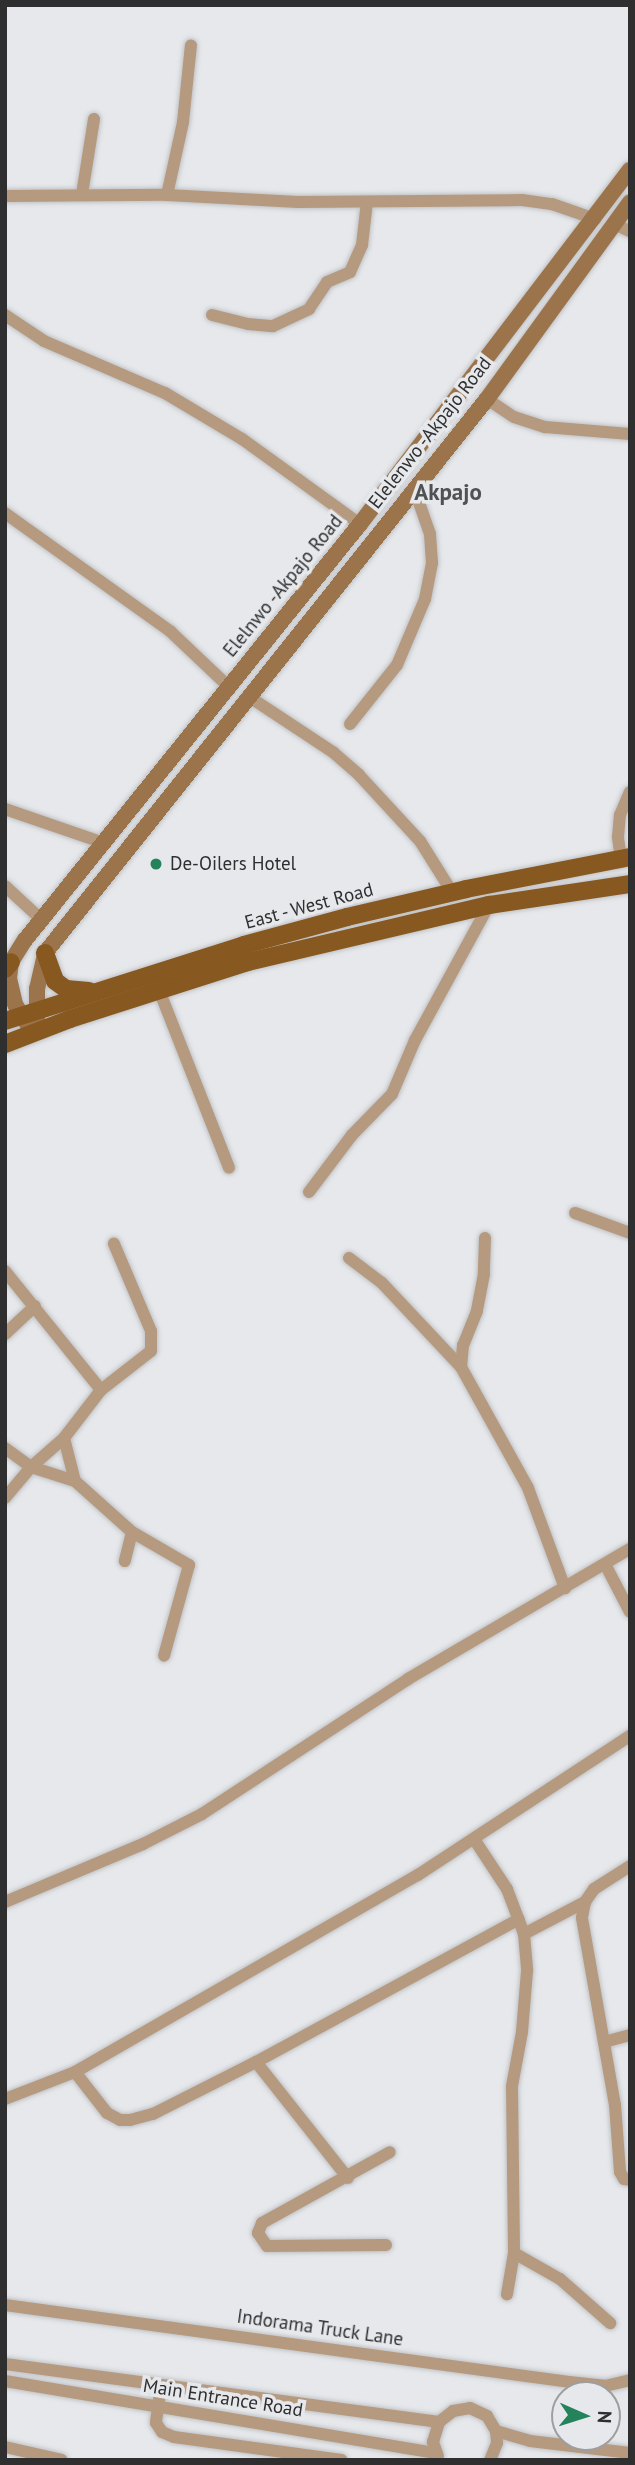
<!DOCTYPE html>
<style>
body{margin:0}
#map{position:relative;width:635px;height:2465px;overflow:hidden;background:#e6e8eb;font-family:"PT Sans",sans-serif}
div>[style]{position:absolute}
.roads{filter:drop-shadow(0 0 2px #c1c3c6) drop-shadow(0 0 2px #c1c3c6)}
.minor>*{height:12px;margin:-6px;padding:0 6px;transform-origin:6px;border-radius:6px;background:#b69a80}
.secondary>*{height:16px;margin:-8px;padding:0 8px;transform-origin:8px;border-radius:8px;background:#9c744c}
.primary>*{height:18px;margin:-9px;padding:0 9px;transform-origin:9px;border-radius:9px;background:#885821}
.dots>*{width:19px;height:19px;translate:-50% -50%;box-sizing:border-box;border:4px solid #e6e8eb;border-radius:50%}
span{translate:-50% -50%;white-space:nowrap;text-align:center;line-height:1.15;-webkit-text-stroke:7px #e6e8eb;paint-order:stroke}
.street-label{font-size:19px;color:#2f2f30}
.poi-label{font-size:19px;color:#2f2f30}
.left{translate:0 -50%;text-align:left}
.quarter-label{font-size:23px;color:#4f5153;font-weight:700}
.frame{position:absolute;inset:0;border:7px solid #2f2f30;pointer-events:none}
.north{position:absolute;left:551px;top:2381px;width:70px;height:70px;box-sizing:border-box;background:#e6e8eb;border:2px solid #9d9ea0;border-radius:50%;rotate:93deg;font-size:19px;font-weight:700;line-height:28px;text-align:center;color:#2f2f30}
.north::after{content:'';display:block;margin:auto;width:24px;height:32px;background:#24835b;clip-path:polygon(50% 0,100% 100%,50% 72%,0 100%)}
</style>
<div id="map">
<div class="roads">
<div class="minor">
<div style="left:82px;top:194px;width:76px;rotate:-80.9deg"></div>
<div style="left:167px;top:195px;width:75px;rotate:-77.6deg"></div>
<div style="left:183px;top:122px;width:77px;rotate:-84.1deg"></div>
<div style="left:5px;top:196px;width:162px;rotate:-0.4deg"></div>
<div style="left:167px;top:195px;width:131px;rotate:3.1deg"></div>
<div style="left:298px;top:202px;width:224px;rotate:-0.5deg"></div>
<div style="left:522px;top:200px;width:30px;rotate:8deg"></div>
<div style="left:552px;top:204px;width:46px;rotate:19.2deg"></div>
<div style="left:614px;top:224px;width:17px;rotate:24deg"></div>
<div style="left:5px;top:315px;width:47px;rotate:33.7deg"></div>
<div style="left:44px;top:341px;width:132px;rotate:23.3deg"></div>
<div style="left:165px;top:393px;width:90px;rotate:30.9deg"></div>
<div style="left:242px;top:439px;width:145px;rotate:35.8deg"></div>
<div style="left:212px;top:315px;width:37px;rotate:14deg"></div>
<div style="left:248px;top:324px;width:25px;rotate:5deg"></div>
<div style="left:273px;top:326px;width:40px;rotate:-25deg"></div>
<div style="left:309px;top:309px;width:32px;rotate:-56deg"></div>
<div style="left:327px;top:282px;width:25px;rotate:-23deg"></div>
<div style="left:350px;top:272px;width:30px;rotate:-66deg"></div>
<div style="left:362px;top:245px;width:43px;rotate:-83.4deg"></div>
<div style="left:487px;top:399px;width:32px;rotate:34deg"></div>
<div style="left:514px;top:417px;width:33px;rotate:18deg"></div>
<div style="left:545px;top:427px;width:85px;rotate:4.7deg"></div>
<div style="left:5px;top:513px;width:204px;rotate:35.6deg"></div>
<div style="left:171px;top:632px;width:80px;rotate:43.5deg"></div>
<div style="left:248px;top:696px;width:103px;rotate:33.5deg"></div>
<div style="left:334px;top:753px;width:33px;rotate:41deg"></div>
<div style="left:359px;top:775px;width:90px;rotate:47.3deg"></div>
<div style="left:420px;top:841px;width:60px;rotate:57.9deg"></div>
<div style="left:350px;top:724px;width:75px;rotate:-51.5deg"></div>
<div style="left:397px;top:665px;width:72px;rotate:-67deg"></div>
<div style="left:425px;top:599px;width:37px;rotate:-79deg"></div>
<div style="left:432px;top:563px;width:29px;rotate:-94deg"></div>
<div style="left:430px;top:534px;width:49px;rotate:-109.2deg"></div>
<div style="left:5px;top:809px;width:105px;rotate:19deg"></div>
<div style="left:621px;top:859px;width:22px;rotate:-98deg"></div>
<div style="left:618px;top:837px;width:22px;rotate:-85deg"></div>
<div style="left:620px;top:815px;width:25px;rotate:-67deg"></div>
<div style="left:5px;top:886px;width:50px;rotate:42.6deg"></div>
<div style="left:159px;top:990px;width:191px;rotate:68.5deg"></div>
<div style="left:309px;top:1192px;width:71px;rotate:-53deg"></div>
<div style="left:352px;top:1135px;width:57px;rotate:-45.7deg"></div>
<div style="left:392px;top:1094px;width:59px;rotate:-66.9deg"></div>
<div style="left:415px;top:1040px;width:154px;rotate:-61.3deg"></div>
<div style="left:575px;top:1213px;width:59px;rotate:20deg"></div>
<div style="left:485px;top:1238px;width:36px;rotate:92deg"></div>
<div style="left:484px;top:1274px;width:38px;rotate:101deg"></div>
<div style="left:477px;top:1311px;width:37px;rotate:112deg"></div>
<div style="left:463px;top:1345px;width:22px;rotate:95deg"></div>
<div style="left:461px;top:1367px;width:138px;rotate:61deg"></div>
<div style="left:528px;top:1488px;width:107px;rotate:69.7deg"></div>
<div style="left:349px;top:1258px;width:41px;rotate:37.1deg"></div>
<div style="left:382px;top:1283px;width:115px;rotate:46.8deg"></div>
<div style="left:5px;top:1271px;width:153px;rotate:51.1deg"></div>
<div style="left:5px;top:1334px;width:41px;rotate:-43deg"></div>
<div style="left:64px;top:1438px;width:44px;rotate:75.7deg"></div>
<div style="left:75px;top:1481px;width:76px;rotate:41.8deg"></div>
<div style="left:132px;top:1532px;width:30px;rotate:104deg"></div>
<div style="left:5px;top:1448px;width:32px;rotate:36deg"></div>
<div style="left:31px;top:1467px;width:46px;rotate:17.7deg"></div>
<div style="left:5px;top:1498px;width:40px;rotate:-50deg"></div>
<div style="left:31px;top:1467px;width:44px;rotate:-41.3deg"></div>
<div style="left:64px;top:1438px;width:61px;rotate:-52.4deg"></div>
<div style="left:101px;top:1390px;width:63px;rotate:-38deg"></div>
<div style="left:151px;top:1351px;width:20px;rotate:-90deg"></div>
<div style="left:151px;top:1331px;width:95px;rotate:-113deg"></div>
<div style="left:132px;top:1532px;width:66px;rotate:30.1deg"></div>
<div style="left:189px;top:1565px;width:94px;rotate:105.4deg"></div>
<div style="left:605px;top:1564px;width:54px;rotate:62.5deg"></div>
<div style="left:474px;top:1839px;width:60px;rotate:56.6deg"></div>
<div style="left:507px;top:1889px;width:48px;rotate:69.3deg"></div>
<div style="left:524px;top:1934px;width:37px;rotate:85deg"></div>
<div style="left:527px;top:1971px;width:61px;rotate:94.7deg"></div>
<div style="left:522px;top:2032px;width:55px;rotate:100.5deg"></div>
<div style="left:512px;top:2086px;width:167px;rotate:89.3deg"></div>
<div style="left:514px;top:2253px;width:42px;rotate:99.7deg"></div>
<div style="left:630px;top:1866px;width:43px;rotate:147.4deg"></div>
<div style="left:594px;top:1889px;width:16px;rotate:125deg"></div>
<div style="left:585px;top:1902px;width:16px;rotate:101deg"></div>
<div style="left:582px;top:1918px;width:190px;rotate:80deg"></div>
<div style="left:615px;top:2105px;width:67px;rotate:85.7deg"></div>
<div style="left:620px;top:2172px;width:8px;rotate:60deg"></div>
<div style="left:624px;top:2179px;width:6px;rotate:9deg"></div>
<div style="left:5px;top:1902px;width:150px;rotate:-22.8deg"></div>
<div style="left:143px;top:1844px;width:66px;rotate:-27deg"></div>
<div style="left:202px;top:1814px;width:246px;rotate:-33.2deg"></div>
<div style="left:408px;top:1679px;width:257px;rotate:-30.4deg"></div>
<div style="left:524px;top:1934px;width:69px;rotate:-27.7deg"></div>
<div style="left:604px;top:2042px;width:27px;rotate:-15deg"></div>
<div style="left:256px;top:2062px;width:148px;rotate:51.6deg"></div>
<div style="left:75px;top:2072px;width:52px;rotate:52deg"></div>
<div style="left:107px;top:2113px;width:15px;rotate:28deg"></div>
<div style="left:120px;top:2120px;width:10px"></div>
<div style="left:130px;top:2120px;width:24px;rotate:-15deg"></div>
<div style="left:153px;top:2114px;width:115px;rotate:-26.8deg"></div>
<div style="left:256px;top:2062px;width:299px;rotate:-28.5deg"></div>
<div style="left:5px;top:2099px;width:75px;rotate:-21.1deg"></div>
<div style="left:75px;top:2072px;width:396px;rotate:-29.9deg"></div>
<div style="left:418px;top:1875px;width:254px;rotate:-33.3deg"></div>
<div style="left:386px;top:2245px;width:119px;rotate:179.5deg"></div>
<div style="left:267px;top:2246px;width:16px;rotate:-125deg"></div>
<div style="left:258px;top:2233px;width:11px;rotate:-68deg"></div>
<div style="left:262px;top:2223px;width:146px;rotate:-29deg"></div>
<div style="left:514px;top:2253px;width:53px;rotate:29.5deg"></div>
<div style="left:560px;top:2279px;width:67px;rotate:41.3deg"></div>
<div style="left:5px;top:2305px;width:569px;rotate:7.77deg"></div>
<div style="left:569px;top:2382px;width:36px;rotate:6deg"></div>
<div style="left:605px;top:2386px;width:26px;rotate:-13deg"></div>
<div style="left:5px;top:2364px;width:438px;rotate:7.6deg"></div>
<div style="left:5px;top:2381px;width:437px;rotate:9.5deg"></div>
<div style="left:161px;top:2386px;width:37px;rotate:98deg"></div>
<div style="left:156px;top:2423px;width:11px;rotate:56deg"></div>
<div style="left:162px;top:2432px;width:13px;rotate:23deg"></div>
<div style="left:174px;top:2437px;width:169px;rotate:7.8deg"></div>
<div style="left:496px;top:2431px;width:35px;rotate:16deg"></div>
<div style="left:530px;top:2441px;width:101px;rotate:6.8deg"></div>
<div style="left:5px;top:2447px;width:58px;rotate:12.8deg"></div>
<div style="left:438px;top:2456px;width:15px;rotate:-110deg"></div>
<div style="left:433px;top:2442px;width:21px;rotate:-73deg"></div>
<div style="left:439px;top:2422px;width:18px;rotate:-38deg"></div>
<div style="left:453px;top:2411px;width:17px;rotate:-10deg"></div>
<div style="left:470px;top:2408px;width:19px;rotate:25deg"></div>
<div style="left:487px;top:2416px;width:17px;rotate:59deg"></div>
<div style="left:496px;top:2431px;width:12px;rotate:85deg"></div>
<div style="left:497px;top:2443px;width:18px;rotate:112deg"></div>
</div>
<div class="secondary">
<div style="left:37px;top:1021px;width:32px;rotate:-90deg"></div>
<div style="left:37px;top:989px;width:37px;rotate:-77deg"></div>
<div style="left:45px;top:953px;width:709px;rotate:-51.42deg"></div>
<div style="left:487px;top:399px;width:243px;rotate:-54deg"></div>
<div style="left:33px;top:1033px;width:34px;rotate:-122deg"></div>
<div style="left:15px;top:1004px;width:27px;rotate:-103deg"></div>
<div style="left:9px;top:978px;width:16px;rotate:-83deg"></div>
<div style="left:11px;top:962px;width:26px;rotate:-58deg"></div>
<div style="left:25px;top:940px;width:534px;rotate:-51.16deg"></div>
<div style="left:360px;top:524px;width:445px;rotate:-52.7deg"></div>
</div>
<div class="primary">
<div style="left:45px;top:953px;width:30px;rotate:70deg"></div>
<div style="left:55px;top:981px;width:14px;rotate:36deg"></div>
<div style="left:66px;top:989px;width:23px;rotate:5deg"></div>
<div style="left:5px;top:969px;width:9px;rotate:-49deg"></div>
<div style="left:5px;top:1021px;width:251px;rotate:-17.6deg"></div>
<div style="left:244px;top:945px;width:107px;rotate:-15.2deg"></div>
<div style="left:347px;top:917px;width:122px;rotate:-13.2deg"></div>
<div style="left:466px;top:889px;width:167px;rotate:-11deg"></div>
<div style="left:5px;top:1044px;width:70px;rotate:-21deg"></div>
<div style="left:70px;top:1019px;width:187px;rotate:-17.8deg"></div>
<div style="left:248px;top:962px;width:248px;rotate:-13.3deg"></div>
<div style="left:489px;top:905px;width:143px;rotate:-8.5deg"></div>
</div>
</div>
<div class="dots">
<div style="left:156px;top:864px;background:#24835b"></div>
</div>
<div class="street-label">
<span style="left:430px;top:433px;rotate:-52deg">Elelenwo -Akpajo Road</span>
<span style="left:283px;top:586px;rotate:-51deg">Elelnwo -Akpajo Road</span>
<span style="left:309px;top:906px;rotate:-15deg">East - West Road</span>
<span style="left:320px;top:2328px;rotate:8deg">Indorama Truck Lane</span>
<span style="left:223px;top:2398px;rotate:9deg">Main Entrance Road</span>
</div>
<div class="poi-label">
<span class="left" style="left:170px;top:864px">De-Oilers Hotel</span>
</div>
<div class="quarter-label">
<span style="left:448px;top:492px">Akpajo</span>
</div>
<div class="frame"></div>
<div class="north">N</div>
</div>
